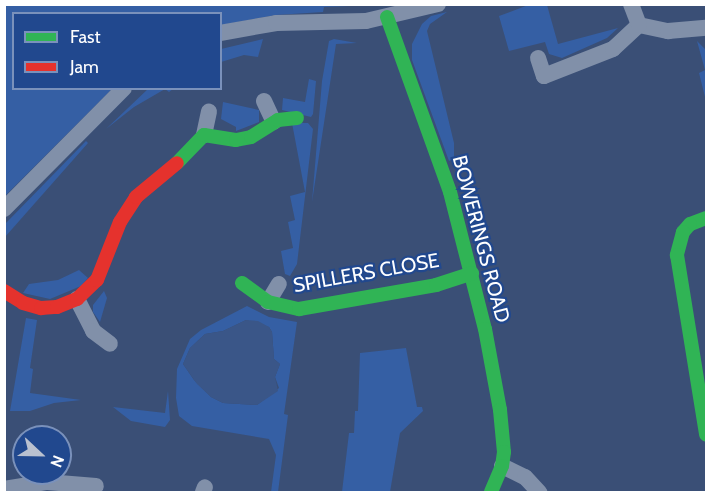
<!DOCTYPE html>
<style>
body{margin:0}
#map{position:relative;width:711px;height:497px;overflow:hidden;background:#3a4f76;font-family:Cabin,sans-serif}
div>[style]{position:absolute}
.green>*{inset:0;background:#355fa4}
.water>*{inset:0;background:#3a5688}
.street>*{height:16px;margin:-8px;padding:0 8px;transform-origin:8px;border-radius:8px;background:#8190a9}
.fast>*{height:14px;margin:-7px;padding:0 7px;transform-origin:7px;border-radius:7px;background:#30b455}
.jam>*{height:14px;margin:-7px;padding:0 7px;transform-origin:7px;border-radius:7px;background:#e5322d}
span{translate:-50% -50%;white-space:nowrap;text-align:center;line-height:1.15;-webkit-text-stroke:4.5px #21488e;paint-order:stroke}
.street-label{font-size:20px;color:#fff}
.frame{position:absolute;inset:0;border:6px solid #fff;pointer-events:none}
.legend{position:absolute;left:12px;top:12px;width:210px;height:78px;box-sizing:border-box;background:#21488e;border:2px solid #7a91bb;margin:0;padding:8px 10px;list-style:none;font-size:18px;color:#fff}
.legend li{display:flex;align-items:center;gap:12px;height:30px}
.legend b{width:30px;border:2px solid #7a91bb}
.north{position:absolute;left:12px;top:425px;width:60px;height:60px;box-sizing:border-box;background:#21488e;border:2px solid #7a91bb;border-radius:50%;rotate:112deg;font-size:16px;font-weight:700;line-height:24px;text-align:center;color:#fff}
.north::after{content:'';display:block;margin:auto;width:21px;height:27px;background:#bac1cf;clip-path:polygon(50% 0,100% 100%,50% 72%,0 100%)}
</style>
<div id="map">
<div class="green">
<div style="clip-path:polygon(531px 4px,547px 5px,558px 44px,618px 28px,607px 38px,562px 58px,549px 54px,545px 42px,509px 51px,499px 16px)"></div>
<div style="clip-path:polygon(5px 5px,376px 5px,324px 7px,323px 12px,276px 15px,221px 25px,220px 14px,14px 14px,14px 88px,112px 89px,5px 196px)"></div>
<div style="clip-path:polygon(447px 12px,430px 24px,427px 31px,454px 143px,454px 159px,449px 161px,412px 60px,412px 44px,422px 24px,431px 16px)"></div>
<div style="clip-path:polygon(263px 39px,258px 57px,244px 55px,221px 62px,221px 49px)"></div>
<div style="clip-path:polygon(334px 39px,357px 43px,336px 44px,312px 202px,322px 81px,329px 41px)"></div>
<div style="clip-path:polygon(697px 41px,706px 50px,706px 101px,699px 73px,705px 70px)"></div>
<div style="clip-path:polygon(309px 79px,316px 81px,313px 114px,311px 117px,282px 110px,283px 98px,305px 102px)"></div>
<div style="clip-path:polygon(149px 88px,173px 89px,169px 92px,165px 89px,134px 107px,106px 129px)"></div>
<div style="clip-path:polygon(223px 102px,259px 110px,259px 122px,236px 131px,236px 127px,221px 119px)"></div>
<div style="clip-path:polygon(292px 123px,308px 123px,313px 129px,297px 264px,290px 276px,285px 274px,281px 251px,293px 248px,288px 222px,295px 220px,290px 196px,305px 192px)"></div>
<div style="clip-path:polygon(86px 141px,88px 143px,5px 237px,5px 224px)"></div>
<div style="clip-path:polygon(79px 270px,88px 278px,81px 286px,50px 299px,23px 293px,29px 284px,58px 280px)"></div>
<div style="clip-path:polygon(104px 291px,107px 298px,100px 322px,93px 312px,93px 305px)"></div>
<div style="clip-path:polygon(evenodd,247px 306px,269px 317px,297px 322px,284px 414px,288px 415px,278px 492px,271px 492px,276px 455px,269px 439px,192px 426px,179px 416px,176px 398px,177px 369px,190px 339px,201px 330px,247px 306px,246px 320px,269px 327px,272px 332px,274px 359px,280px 364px,275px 377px,279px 388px,257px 405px,223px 403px,211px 397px,194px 380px,183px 364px,190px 348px,205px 334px,223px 331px,246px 320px)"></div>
<div style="clip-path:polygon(26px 318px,37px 320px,30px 368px,33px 369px,30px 393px,81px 400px,54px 403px,30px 411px,10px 411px)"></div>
<div style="clip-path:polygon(406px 348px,417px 407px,422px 407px,423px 411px,400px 433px,390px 492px,342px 492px,349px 433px,354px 433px,355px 411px,358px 411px,360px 353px)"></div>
<div style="clip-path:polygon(168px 391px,170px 420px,165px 427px,131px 421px,113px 407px,165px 413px)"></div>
</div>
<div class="water">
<div style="clip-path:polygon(246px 320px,258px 321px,269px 327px,272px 332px,274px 359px,280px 364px,275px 377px,278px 391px,257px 405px,223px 403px,211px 397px,197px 384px,183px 364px,190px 348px,205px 334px,223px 331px)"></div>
</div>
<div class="street">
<div style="left:639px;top:25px;width:30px;rotate:12deg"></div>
<div style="left:668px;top:31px;width:38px;rotate:-5deg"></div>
<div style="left:220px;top:33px;width:57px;rotate:-10.1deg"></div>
<div style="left:276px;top:23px;width:90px;rotate:-1.3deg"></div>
<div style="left:366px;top:21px;width:74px;rotate:-13.3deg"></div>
<div style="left:538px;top:58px;width:19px;rotate:72deg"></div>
<div style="left:544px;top:76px;width:74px;rotate:-21.4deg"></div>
<div style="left:613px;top:49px;width:35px;rotate:-43deg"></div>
<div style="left:639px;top:25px;width:22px;rotate:-111deg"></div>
<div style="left:264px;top:101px;width:23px;rotate:65deg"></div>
<div style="left:204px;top:135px;width:24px;rotate:-78deg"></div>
<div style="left:4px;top:209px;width:170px;rotate:-45.2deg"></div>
<div style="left:77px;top:299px;width:36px;rotate:63deg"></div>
<div style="left:93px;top:331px;width:21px;rotate:37deg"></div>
<div style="left:268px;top:302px;width:21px;rotate:-59deg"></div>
<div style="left:502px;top:466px;width:25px;rotate:26deg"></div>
<div style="left:525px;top:477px;width:21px;rotate:47deg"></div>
<div style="left:4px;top:489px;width:44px;rotate:-9.2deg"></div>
<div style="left:47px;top:482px;width:49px;rotate:4.7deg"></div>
<div style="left:203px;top:492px;width:5px;rotate:-68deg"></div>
</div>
<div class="fast">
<div style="left:387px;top:17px;width:186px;rotate:70.2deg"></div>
<div style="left:450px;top:192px;width:141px;rotate:75.7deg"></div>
<div style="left:485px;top:329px;width:82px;rotate:79.5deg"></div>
<div style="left:500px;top:410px;width:42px;rotate:84.6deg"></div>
<div style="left:504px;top:452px;width:14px;rotate:98deg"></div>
<div style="left:502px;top:466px;width:28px;rotate:113deg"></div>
<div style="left:177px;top:163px;width:39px;rotate:-46deg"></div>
<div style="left:204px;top:135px;width:32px;rotate:9deg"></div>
<div style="left:236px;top:140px;width:15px;rotate:-11deg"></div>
<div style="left:251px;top:137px;width:32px;rotate:-32deg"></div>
<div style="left:278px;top:120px;width:19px;rotate:-6deg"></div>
<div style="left:706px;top:218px;width:17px;rotate:159deg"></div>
<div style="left:690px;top:224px;width:11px;rotate:131deg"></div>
<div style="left:683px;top:232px;width:24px;rotate:105deg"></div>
<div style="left:677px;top:255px;width:182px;rotate:80.8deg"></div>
<div style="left:242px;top:283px;width:32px;rotate:36deg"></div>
<div style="left:268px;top:302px;width:32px;rotate:13deg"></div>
<div style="left:299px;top:309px;width:139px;rotate:-9.9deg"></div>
<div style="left:436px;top:285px;width:38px;rotate:-18deg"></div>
</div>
<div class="jam">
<div style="left:4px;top:291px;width:22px;rotate:32deg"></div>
<div style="left:23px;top:303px;width:19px;rotate:16deg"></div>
<div style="left:41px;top:308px;width:16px;rotate:-4deg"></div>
<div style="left:57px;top:307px;width:22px;rotate:-22deg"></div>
<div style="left:77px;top:299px;width:28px;rotate:-44deg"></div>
<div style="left:97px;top:280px;width:62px;rotate:-68.4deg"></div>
<div style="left:120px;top:222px;width:30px;rotate:-57deg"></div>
<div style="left:136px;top:197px;width:53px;rotate:-39.7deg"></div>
</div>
<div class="street-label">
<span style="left:481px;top:239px;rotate:75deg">BOWERINGS ROAD</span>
<span style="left:366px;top:273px;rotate:-10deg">SPILLERS CLOSE</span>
</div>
<div class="frame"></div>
<ul class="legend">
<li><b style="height:8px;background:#30b455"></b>Fast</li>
<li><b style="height:8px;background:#e5322d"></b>Jam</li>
</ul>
<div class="north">N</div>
</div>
